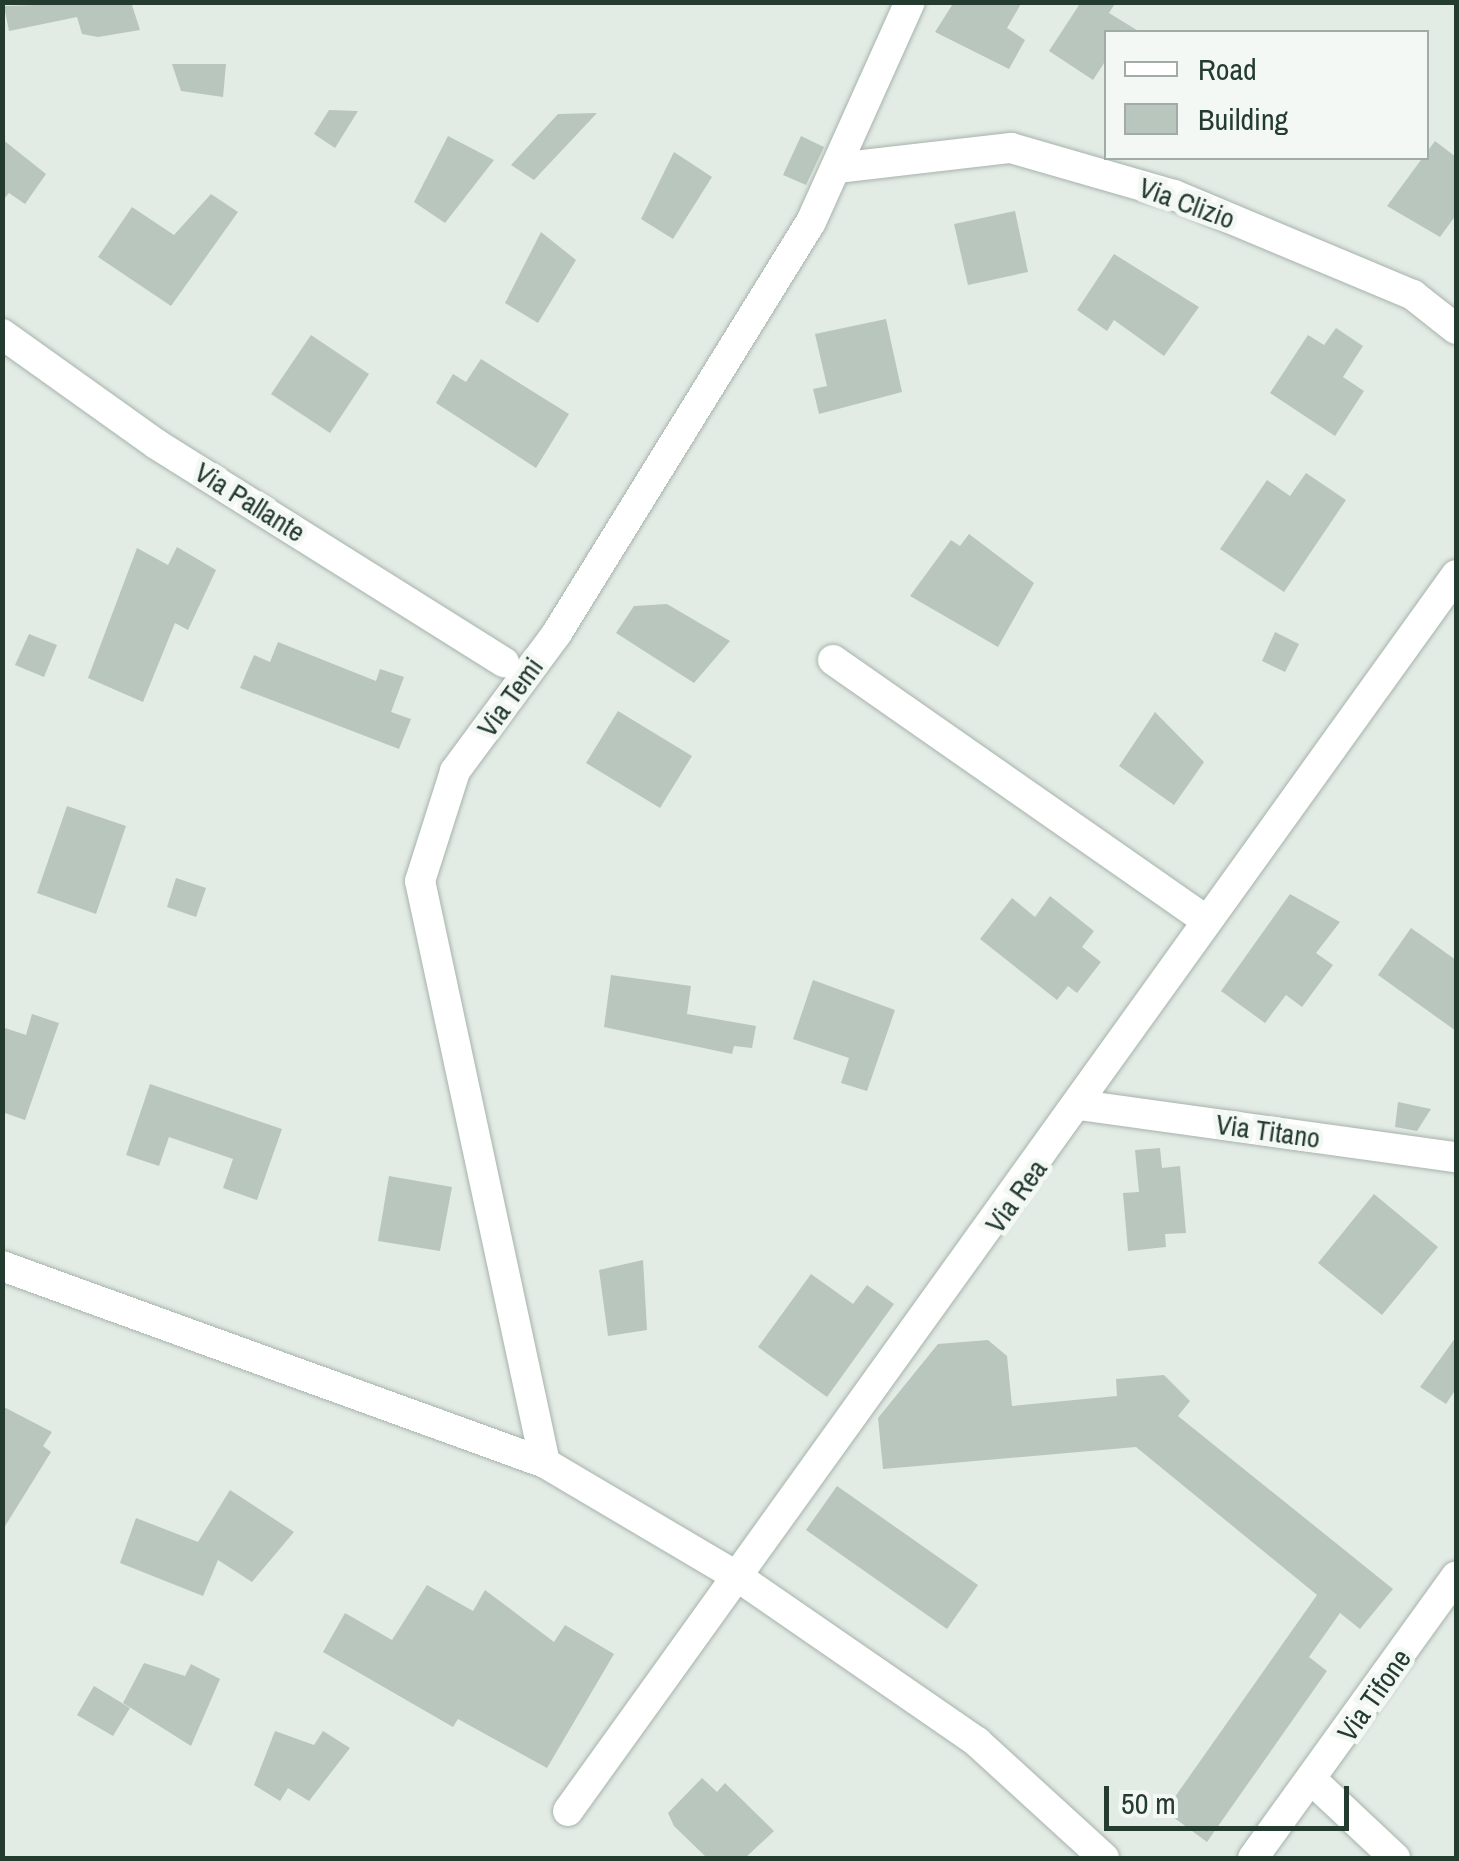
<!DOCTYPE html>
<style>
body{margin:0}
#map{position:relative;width:1459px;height:1861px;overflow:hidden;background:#e3ebe5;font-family:"Archivo Narrow",sans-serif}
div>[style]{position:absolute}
.building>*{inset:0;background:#b8c6be}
.roads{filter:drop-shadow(0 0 2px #a6b3ab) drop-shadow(0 0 2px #a6b3ab)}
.minor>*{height:30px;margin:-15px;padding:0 15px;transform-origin:15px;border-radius:15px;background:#fff}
span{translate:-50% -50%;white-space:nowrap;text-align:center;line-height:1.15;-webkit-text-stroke:10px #f3f8f4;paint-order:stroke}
.street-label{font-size:28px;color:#243b2f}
.frame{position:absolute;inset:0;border:5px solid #243b2f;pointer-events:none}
.legend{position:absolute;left:1104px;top:30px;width:325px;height:130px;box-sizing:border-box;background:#f3f8f4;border:2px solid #a0aca5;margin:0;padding:12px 18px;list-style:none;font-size:30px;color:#243b2f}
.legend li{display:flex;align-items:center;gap:20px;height:50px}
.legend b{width:50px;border:2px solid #a0aca5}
.scale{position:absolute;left:1104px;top:1786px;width:245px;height:45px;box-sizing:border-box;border:5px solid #243b2f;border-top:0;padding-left:12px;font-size:30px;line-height:35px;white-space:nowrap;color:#243b2f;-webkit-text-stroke:8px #f3f8f4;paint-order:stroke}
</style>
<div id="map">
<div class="building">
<div style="clip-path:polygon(131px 2px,140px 30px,98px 37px,82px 34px,77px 17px,9px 31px,4px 6px)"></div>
<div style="clip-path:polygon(954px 2px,1022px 2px,1007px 28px,1025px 40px,1009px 69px,935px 32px)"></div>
<div style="clip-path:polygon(1081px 2px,1116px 2px,1109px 13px,1140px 32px,1106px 32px,1106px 60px,1093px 80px,1049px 51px)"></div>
<div style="clip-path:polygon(172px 64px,226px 64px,223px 97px,181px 91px)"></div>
<div style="clip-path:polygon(329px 110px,358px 111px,335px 148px,314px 134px)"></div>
<div style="clip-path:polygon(597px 113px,534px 180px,511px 165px,558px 114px)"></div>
<div style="clip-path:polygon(448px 136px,494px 160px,445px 223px,414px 202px)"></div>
<div style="clip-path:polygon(801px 136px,824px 147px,806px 185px,783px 175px)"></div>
<div style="clip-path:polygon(2px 139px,46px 174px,25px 204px,9px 193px,2px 201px)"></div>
<div style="clip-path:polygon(1435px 141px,1456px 157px,1456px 215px,1440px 237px,1387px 206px)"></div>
<div style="clip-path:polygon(674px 152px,712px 177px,673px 239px,641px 219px)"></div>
<div style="clip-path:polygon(211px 194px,238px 212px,171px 306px,98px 257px,132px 207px,174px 235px)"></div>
<div style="clip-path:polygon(1015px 211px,1028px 272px,968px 285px,954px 224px)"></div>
<div style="clip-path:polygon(541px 232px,576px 260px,538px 323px,505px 303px)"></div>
<div style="clip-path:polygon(1114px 254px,1199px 307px,1164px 356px,1114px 320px,1107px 331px,1077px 310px)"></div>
<div style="clip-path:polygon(886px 319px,902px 392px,819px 414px,813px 389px,827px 386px,815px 334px)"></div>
<div style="clip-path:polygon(1336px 328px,1363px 346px,1343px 377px,1364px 391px,1335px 436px,1270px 393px,1308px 335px,1324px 345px)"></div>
<div style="clip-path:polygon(311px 335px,369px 374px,330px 433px,271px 394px)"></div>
<div style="clip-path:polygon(481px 359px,569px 414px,536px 468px,436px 403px,453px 374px,466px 382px)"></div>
<div style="clip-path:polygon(1306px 473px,1346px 500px,1284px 592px,1220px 549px,1267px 480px,1290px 496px)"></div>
<div style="clip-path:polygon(969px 534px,1034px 583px,998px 647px,910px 596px,951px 540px,960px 546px)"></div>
<div style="clip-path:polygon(177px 547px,216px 570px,188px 630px,175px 623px,143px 702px,88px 678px,137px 548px,168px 565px)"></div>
<div style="clip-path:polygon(667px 604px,730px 641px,694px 683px,616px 633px,634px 606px)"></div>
<div style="clip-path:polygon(1275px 632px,1299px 644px,1285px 672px,1262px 661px)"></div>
<div style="clip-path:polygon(29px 634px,57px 645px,44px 677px,15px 665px)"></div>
<div style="clip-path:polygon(278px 642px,376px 681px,380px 669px,404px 677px,391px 712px,411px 719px,399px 749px,240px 688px,254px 655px,270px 662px)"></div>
<div style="clip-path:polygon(618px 711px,692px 756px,660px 808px,586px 763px)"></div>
<div style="clip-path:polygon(1155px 712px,1204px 762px,1174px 805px,1119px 766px)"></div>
<div style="clip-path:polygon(67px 806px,126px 826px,96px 914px,37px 893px)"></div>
<div style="clip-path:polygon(176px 878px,206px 888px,196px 917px,167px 907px)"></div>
<div style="clip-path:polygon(1290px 894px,1340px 922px,1316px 953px,1333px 965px,1302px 1007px,1286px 995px,1265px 1023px,1221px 991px)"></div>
<div style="clip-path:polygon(1050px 896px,1094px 931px,1082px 947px,1101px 962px,1077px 993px,1068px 986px,1057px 1000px,980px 939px,1012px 898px,1035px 917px)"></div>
<div style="clip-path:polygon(1411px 928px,1456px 960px,1456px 1031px,1378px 975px)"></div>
<div style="clip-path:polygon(611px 975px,691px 986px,687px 1014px,756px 1026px,752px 1048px,734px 1046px,732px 1054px,604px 1027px)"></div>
<div style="clip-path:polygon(813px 980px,895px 1010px,867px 1091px,841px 1083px,849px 1058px,793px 1039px)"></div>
<div style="clip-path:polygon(32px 1014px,59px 1023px,25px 1120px,2px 1112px,2px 1027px,26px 1035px)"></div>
<div style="clip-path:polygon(150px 1084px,282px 1129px,257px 1200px,223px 1188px,233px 1159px,169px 1137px,159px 1166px,126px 1155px)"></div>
<div style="clip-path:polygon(1398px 1102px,1431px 1109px,1417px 1131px,1395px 1127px)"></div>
<div style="clip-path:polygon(1160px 1148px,1162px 1168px,1180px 1166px,1186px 1233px,1165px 1234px,1166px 1247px,1128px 1251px,1123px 1193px,1139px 1192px,1135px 1150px)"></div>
<div style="clip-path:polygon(389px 1176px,452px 1187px,440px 1251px,378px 1241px)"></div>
<div style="clip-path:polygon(1374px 1194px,1438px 1247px,1382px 1315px,1318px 1263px)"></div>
<div style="clip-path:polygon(643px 1260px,647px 1330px,608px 1336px,599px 1270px)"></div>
<div style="clip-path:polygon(811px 1274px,853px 1304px,867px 1285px,894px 1304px,827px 1397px,758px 1347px)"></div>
<div style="clip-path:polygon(1456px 1337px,1456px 1389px,1446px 1404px,1420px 1387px)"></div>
<div style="clip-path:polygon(988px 1340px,1007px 1356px,1012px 1406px,1117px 1396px,1116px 1379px,1164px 1375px,1190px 1401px,1178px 1416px,1393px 1589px,1360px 1629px,1340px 1613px,1309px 1657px,1327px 1671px,1207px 1842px,1165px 1811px,1317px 1595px,1136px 1447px,883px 1469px,878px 1418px,938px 1344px)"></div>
<div style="clip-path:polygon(2px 1406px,52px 1432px,43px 1446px,51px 1452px,2px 1531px)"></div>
<div style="clip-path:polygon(837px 1486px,978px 1585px,947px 1629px,806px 1530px)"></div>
<div style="clip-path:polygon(230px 1490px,294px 1532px,252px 1582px,218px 1560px,203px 1596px,120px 1563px,136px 1518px,198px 1542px)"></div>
<div style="clip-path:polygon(427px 1585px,473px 1611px,485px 1590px,554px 1642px,565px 1625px,614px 1654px,547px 1768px,458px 1719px,453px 1727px,323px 1652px,345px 1613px,392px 1640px)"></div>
<div style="clip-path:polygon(144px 1663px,185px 1676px,191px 1664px,220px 1679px,191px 1746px,123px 1703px)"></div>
<div style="clip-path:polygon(94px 1686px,130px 1708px,113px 1736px,77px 1715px)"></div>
<div style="clip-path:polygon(275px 1731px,314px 1745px,323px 1731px,350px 1748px,309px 1801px,288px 1788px,280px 1801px,254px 1785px)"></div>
<div style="clip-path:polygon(702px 1778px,717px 1792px,725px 1783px,774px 1831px,745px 1858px,707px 1858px,674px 1826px,668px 1813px)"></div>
</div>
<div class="roads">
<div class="minor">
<div style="left:837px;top:168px;width:175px;rotate:-6.6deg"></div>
<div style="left:1011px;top:148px;width:170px;rotate:16.1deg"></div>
<div style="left:1174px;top:195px;width:259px;rotate:22.7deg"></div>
<div style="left:1413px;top:295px;width:55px;rotate:38.3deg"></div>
<div style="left:2px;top:334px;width:189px;rotate:35.5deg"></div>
<div style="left:156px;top:444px;width:411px;rotate:32.1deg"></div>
<div style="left:833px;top:660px;width:456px;rotate:34.9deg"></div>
<div style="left:1079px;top:1105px;width:381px;rotate:7.9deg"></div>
<div style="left:2px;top:1266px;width:578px;rotate:19.94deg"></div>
<div style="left:545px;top:1463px;width:228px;rotate:30.6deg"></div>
<div style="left:741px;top:1579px;width:287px;rotate:34.6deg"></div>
<div style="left:977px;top:1742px;width:172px;rotate:42.4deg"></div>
<div style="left:545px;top:1463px;width:595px;rotate:-102.12deg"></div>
<div style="left:420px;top:881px;width:115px;rotate:-72.3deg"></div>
<div style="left:455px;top:771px;width:172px;rotate:-53.5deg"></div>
<div style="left:557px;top:633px;width:483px;rotate:-58.3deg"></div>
<div style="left:811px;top:222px;width:241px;rotate:-65.8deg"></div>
<div style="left:1312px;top:1780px;width:114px;rotate:43.2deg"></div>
<div style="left:568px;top:1811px;width:1522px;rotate:-54.3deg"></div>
<div style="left:1253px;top:1858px;width:347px;rotate:-54.2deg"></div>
</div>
</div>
<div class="street-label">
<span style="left:1187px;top:203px;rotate:20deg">Via Clizio</span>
<span style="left:250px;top:502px;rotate:32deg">Via Pallante</span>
<span style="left:510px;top:697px;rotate:-54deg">Via Temi</span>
<span style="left:1268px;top:1131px;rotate:8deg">Via Titano</span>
<span style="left:1016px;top:1196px;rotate:-54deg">Via Rea</span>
<span style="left:1374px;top:1695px;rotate:-55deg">Via Tifone</span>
</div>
<div class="frame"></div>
<ul class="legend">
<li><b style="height:12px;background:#fff"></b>Road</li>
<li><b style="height:28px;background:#b8c6be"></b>Building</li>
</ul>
<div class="scale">50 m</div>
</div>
